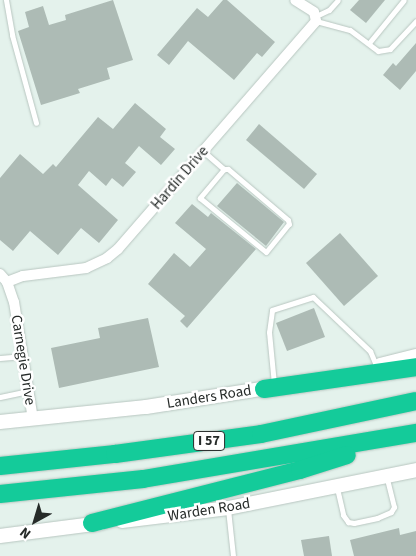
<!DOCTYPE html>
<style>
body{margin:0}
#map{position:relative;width:416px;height:556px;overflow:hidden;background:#e4f2ec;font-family:"Source Sans 3",sans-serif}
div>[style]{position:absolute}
.building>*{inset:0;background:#adbbb5}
.roads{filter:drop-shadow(0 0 1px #b8c6c0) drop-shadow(0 0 1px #b8c6c0)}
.lane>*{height:5px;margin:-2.5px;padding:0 2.5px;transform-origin:2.5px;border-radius:2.5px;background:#fff}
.street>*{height:10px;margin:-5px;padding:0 5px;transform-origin:5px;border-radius:5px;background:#fff}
.secondary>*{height:14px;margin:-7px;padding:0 7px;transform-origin:7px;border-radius:7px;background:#fff}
.highway>*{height:18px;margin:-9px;padding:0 9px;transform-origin:9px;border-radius:9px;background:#14cb9a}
span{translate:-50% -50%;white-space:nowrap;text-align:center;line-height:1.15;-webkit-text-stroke:5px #fff;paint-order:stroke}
.shield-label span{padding:1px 4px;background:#fff;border:1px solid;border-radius:4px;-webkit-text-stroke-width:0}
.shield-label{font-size:14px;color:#262b29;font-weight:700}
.street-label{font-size:15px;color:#262b29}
.north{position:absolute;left:10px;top:496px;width:50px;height:50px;-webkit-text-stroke:4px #fff;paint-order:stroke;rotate:219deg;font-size:14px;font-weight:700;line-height:20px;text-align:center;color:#262b29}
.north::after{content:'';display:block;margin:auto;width:18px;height:22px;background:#262b29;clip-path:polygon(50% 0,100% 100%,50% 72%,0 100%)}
</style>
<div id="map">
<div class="building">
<div style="clip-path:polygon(113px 0,133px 60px,107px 68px,110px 79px,78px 89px,80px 93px,41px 105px,18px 31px,29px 27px,25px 12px,43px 6px,49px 25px,66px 20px,65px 15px)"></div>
<div style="clip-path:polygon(223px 0,227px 0,275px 42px,262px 57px,257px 53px,234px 80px,188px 41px,169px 65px,157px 55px,197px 8px,208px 17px)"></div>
<div style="clip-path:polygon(359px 0,385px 0,366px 23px,350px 10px)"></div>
<div style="clip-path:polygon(416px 43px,416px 71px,400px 90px,383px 75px,393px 63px,396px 66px)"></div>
<div style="clip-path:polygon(135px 103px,166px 129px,160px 137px,175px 149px,161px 165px,139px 146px,125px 163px,136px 172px,123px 187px,112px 178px,106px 186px,89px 171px,78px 185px,118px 220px,99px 243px,81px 228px,58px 255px,30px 231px,13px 251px,0 240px,0 178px,20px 154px,43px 174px,53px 164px,56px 167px,98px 117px,113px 129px)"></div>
<div style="clip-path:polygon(259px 124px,317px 174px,304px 189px,246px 140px)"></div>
<div style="clip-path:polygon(237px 183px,284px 222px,266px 246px,217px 206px)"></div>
<div style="clip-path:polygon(192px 204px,208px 217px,211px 213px,256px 249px,187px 328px,180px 321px,185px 316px,148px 284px,174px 253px,190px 267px,206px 249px,175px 223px)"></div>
<div style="clip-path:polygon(340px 233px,378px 276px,344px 306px,306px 263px)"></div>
<div style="clip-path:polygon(314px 308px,325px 337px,287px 351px,276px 323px)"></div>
<div style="clip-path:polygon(148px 318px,159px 367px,59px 388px,51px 348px,100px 338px,98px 328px)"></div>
<div style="clip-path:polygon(399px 528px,400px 535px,416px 531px,416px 556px,354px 556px,350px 540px)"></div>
<div style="clip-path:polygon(329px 536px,332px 556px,304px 556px,301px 540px)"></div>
</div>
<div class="roads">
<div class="lane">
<div style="left:6px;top:0;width:36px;rotate:80deg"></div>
<div style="left:12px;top:35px;width:91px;rotate:74.7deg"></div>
<div style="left:316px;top:16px;width:14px;rotate:-25deg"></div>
<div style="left:329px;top:10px;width:13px;rotate:-48deg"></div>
<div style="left:316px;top:21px;width:35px;rotate:15deg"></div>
<div style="left:350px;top:30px;width:35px;rotate:37deg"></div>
<div style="left:378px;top:51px;width:12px;rotate:-9deg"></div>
<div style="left:390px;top:49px;width:38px;rotate:-47deg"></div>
<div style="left:369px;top:43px;width:55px;rotate:-50.9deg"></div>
<div style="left:203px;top:151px;width:28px;rotate:41deg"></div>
<div style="left:224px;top:169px;width:38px;rotate:130deg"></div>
<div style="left:200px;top:198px;width:85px;rotate:39.3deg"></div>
<div style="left:266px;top:252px;width:36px;rotate:-51deg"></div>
<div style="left:289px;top:224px;width:4px;rotate:-104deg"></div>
<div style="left:288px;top:220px;width:79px;rotate:-139.6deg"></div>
<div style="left:228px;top:169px;width:4px;rotate:180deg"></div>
<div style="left:0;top:358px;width:23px;rotate:-5deg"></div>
<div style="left:274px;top:384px;width:52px;rotate:-95.5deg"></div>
<div style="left:269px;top:332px;width:22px;rotate:-82deg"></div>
<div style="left:272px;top:310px;width:43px;rotate:-17.6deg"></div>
<div style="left:313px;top:297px;width:79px;rotate:43.5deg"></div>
<div style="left:370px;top:351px;width:15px;rotate:67deg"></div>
<div style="left:0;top:397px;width:29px;rotate:-12deg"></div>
<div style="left:337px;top:488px;width:28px;rotate:77deg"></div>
<div style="left:343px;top:515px;width:9px;rotate:54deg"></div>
<div style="left:348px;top:522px;width:6px;rotate:9deg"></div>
<div style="left:354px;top:523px;width:24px;rotate:-12deg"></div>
<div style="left:377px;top:518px;width:15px;rotate:-23deg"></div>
<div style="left:391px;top:512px;width:6px;rotate:-59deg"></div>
<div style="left:394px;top:507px;width:30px;rotate:-104deg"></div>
<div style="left:228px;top:509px;width:47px;rotate:83.9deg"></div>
</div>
<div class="street">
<div style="left:0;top:274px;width:11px;rotate:49deg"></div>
<div style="left:7px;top:282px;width:21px;rotate:71deg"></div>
<div style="left:14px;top:302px;width:119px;rotate:80.8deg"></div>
<div style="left:7px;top:282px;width:17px;rotate:-21deg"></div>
<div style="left:23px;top:276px;width:64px;rotate:-7.2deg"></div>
<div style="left:86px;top:268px;width:23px;rotate:-25deg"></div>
<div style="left:107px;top:258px;width:14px;rotate:-39deg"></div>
<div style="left:118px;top:249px;width:302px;rotate:-49deg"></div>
<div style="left:316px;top:21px;width:9px;rotate:-103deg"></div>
<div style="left:314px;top:12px;width:22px;rotate:-148deg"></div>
</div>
<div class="secondary">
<div style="left:380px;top:365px;width:37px;rotate:-14deg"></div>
<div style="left:0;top:422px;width:147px;rotate:-5.9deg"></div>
<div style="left:146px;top:407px;width:130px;rotate:-8.9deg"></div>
<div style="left:122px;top:521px;width:107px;rotate:-7deg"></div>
<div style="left:228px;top:508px;width:192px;rotate:-11.4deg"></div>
<div style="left:0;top:536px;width:102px;rotate:-7.3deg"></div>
</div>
<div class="highway">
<div style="left:264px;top:389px;width:154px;rotate:-8.2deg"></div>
<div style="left:0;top:466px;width:116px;rotate:-6deg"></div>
<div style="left:115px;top:454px;width:147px;rotate:-7.8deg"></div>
<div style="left:261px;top:434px;width:158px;rotate:-12deg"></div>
<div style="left:0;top:494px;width:144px;rotate:-6deg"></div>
<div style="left:143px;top:479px;width:277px;rotate:-9.6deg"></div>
<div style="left:92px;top:523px;width:215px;rotate:-14.3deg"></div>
<div style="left:300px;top:470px;width:49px;rotate:-17.7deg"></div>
</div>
</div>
<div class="shield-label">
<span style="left:209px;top:441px">I 57</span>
</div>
<div class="street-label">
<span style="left:180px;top:178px;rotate:-49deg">Hardin Drive</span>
<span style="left:23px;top:360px;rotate:81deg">Carnegie Drive</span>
<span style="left:209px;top:397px;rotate:-9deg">Landers Road</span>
<span style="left:209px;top:510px;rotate:-9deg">Warden Road</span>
</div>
<div class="north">N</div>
</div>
